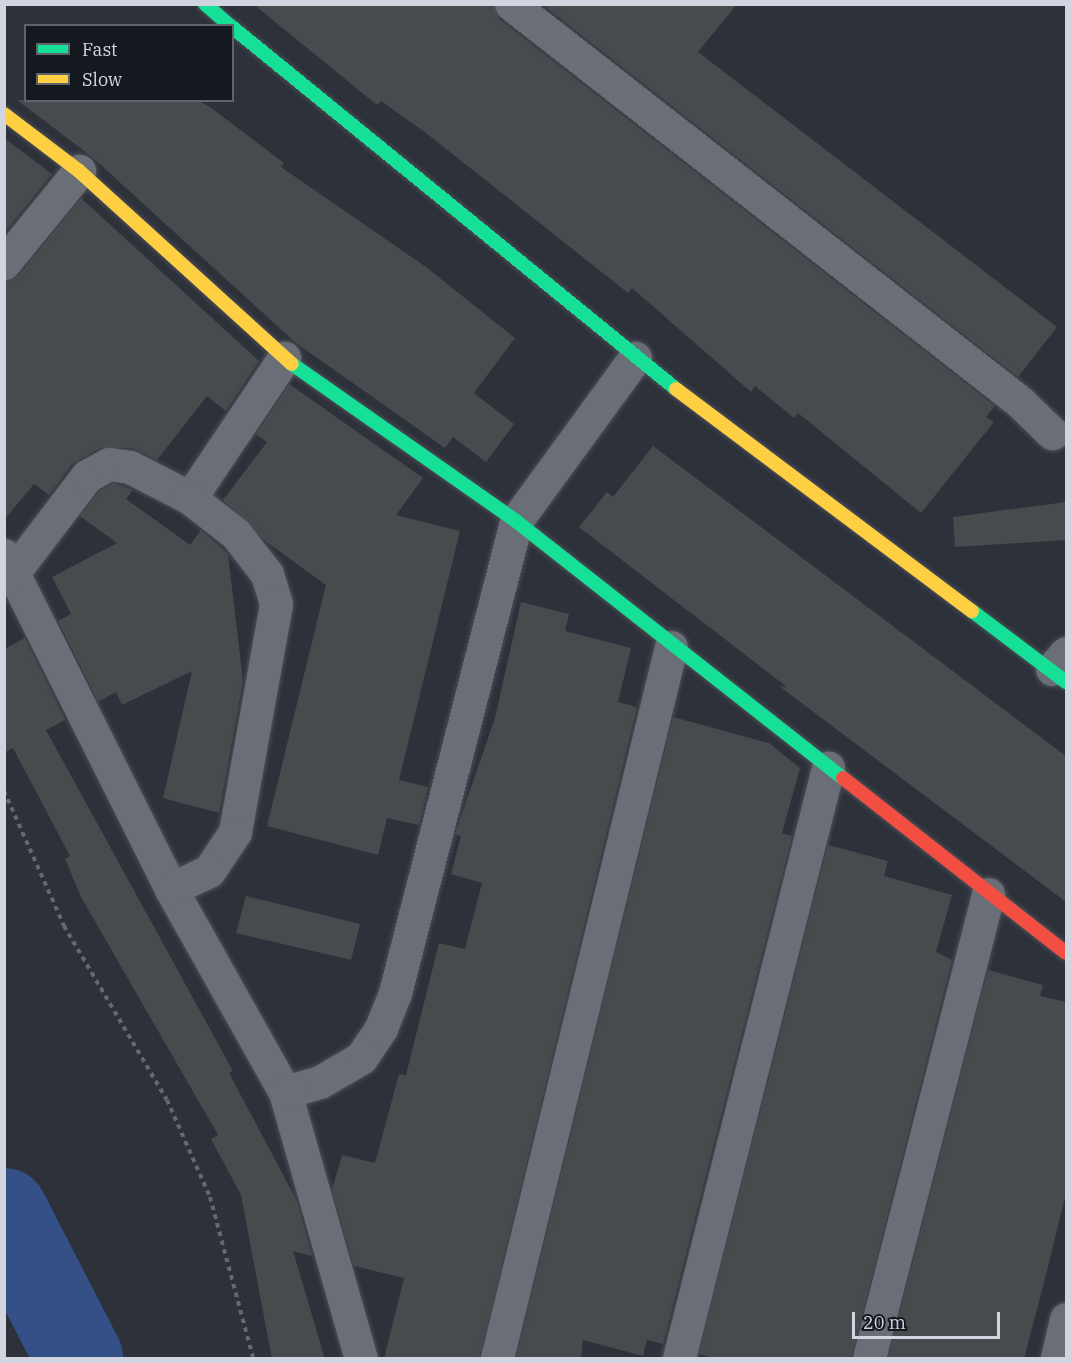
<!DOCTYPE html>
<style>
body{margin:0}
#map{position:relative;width:1071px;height:1363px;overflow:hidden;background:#2d313a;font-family:"IBM Plex Serif",serif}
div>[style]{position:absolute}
.river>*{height:88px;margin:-44px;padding:0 44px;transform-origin:44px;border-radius:44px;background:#355086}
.building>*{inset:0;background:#474b4d}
.path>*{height:4px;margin-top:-2px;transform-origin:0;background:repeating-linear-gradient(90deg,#64686f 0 4.5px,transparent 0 9px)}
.roads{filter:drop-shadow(0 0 2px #4b4e56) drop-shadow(0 0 2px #4b4e56)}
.street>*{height:33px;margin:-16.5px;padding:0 16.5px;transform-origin:16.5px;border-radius:16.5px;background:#6a6e76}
.fast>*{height:14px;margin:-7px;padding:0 7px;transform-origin:7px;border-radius:7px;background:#16e098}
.slow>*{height:14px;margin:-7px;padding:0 7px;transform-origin:7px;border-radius:7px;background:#ffcf43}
.jam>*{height:14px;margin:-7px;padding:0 7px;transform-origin:7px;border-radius:7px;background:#f24e42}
span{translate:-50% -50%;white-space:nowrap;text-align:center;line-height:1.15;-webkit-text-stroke:6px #14181f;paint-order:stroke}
.frame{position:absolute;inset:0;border:6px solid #d0d5e0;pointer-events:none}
.legend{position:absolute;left:24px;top:24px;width:210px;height:78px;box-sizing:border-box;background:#14181f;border:2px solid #5f646c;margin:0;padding:8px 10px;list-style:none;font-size:18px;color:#d0d5e0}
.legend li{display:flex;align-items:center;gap:12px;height:30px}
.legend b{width:30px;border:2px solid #5f646c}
.scale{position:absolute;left:852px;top:1312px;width:148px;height:27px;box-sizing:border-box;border:3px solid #d0d5e0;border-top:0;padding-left:8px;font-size:18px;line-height:21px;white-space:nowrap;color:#d0d5e0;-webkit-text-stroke:4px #14181f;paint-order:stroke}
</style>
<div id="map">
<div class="river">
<div style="left:4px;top:1212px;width:164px;rotate:62.8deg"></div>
</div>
<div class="building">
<div style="clip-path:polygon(253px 4px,493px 4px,499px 19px,995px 406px,986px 417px,994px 422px,921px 513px,798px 413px,794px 418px,755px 386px,751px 392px,632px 288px,628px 293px,426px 133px,381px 101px,377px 105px)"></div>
<div style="clip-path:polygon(542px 4px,737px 4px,698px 52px,1057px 327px,1018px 377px)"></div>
<div style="clip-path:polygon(17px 100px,197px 100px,210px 107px,284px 163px,281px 167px,426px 267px,515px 338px,474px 393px,514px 424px,486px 462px,453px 437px,445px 448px,296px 343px,92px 157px)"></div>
<div style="clip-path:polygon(4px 138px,52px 174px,4px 233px)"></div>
<div style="clip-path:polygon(81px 198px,259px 361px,226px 411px,207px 396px,157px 460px,133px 448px,100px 448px,72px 464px,49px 495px,34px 484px,4px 520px,4px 281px,19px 275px)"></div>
<div style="clip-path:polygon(289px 384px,423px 478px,396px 515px,460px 531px,399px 780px,428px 787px,419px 825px,387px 818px,378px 855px,267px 826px,326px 585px,264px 540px,223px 500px,267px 442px,256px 434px)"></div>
<div style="clip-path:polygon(653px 446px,1066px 756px,1066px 902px,779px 686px,787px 687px,579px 527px,607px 492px,613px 497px)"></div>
<div style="clip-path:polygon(113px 483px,133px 490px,126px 499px,190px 545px,201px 530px,228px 554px,243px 681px,219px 813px,163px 798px,192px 671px,122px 705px,116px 692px,98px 702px,58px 621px,71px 614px,52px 577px,117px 543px,80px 516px,99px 491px)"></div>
<div style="clip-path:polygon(1066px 502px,1066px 540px,955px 547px,953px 517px)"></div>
<div style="clip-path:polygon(521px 602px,569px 614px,565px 631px,631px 648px,618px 702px,637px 707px,479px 1359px,384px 1359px,404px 1278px,354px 1266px,332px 1190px,342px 1155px,375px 1163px,399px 1074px,406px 1075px,439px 943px,465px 949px,482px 883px,451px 874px,461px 836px,455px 834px,495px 718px)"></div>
<div style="clip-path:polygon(25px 638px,65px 720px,46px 730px,233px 1071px,229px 1073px,297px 1201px,312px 1256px,293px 1251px,325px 1359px,272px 1359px,241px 1195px,211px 1139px,218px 1135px,81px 897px,65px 859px,70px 856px,13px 748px,4px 753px,4px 649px)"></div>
<div style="clip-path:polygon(673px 717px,769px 743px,800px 768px,782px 833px,792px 836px,663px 1344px,647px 1340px,643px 1356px,583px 1340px,581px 1359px,516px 1359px)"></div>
<div style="clip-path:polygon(828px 845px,888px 861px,884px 876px,952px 895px,936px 952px,952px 960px,851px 1359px,717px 1359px,699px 1354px)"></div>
<div style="clip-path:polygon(246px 896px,360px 924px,351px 960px,236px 933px)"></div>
<div style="clip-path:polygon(988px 970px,1043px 985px,1040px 996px,1066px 1002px,1066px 1193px,1048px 1267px,1024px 1359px,888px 1359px)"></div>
</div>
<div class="path">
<div style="left:4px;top:791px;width:148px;rotate:66deg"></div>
<div style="left:64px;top:926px;width:202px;rotate:59.4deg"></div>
<div style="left:167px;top:1100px;width:106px;rotate:66.1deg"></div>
<div style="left:210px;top:1197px;width:167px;rotate:75deg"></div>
</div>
<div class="roads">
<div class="street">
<div style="left:511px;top:4px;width:646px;rotate:38.02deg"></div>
<div style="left:1020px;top:402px;width:45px;rotate:44.1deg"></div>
<div style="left:4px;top:263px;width:119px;rotate:-50.8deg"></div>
<div style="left:190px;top:498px;width:169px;rotate:-56.1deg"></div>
<div style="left:4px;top:555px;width:373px;rotate:63.4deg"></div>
<div style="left:171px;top:889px;width:233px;rotate:60.7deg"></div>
<div style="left:285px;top:1092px;width:277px;rotate:74.1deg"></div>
<div style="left:13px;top:573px;width:122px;rotate:-52.7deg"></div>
<div style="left:87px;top:476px;width:25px;rotate:-29deg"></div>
<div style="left:109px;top:464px;width:21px;rotate:8deg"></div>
<div style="left:130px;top:467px;width:68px;rotate:27.3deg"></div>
<div style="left:190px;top:498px;width:58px;rotate:38deg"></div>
<div style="left:236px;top:534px;width:51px;rotate:52.2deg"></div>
<div style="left:267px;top:574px;width:31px;rotate:73deg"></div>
<div style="left:276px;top:604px;width:232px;rotate:100.2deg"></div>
<div style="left:235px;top:832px;width:47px;rotate:123.7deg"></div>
<div style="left:209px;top:871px;width:42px;rotate:154.7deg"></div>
<div style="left:1052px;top:669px;width:21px;rotate:-49deg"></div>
<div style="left:285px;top:1092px;width:36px;rotate:-16deg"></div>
<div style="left:320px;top:1082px;width:48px;rotate:-30.3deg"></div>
<div style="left:361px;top:1058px;width:36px;rotate:-56deg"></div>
<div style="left:381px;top:1028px;width:38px;rotate:-68deg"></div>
<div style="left:395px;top:993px;width:487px;rotate:-75.6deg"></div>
<div style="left:516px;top:521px;width:202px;rotate:-53.9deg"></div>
<div style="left:497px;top:1358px;width:732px;rotate:-76.25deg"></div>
<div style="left:679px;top:1358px;width:609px;rotate:-75.83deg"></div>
<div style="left:869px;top:1358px;width:479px;rotate:-75.6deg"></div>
<div style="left:1057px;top:1358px;width:40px;rotate:-77deg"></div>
</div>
<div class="fast">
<div style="left:205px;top:4px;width:33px;rotate:41deg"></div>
<div style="left:232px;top:27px;width:573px;rotate:39.19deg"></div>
<div style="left:292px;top:364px;width:274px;rotate:35deg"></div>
<div style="left:516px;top:521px;width:416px;rotate:38.2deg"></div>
<div style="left:972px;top:611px;width:118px;rotate:37.1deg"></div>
</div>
<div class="slow">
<div style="left:4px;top:114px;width:94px;rotate:37.2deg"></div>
<div style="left:79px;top:171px;width:287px;rotate:42.2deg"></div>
<div style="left:676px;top:389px;width:370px;rotate:36.9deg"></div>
</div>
<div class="jam">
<div style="left:843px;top:778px;width:283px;rotate:38.1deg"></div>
</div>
</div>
<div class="frame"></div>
<ul class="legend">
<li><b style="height:8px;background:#16e098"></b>Fast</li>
<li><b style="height:8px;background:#ffcf43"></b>Slow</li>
</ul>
<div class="scale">20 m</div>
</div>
